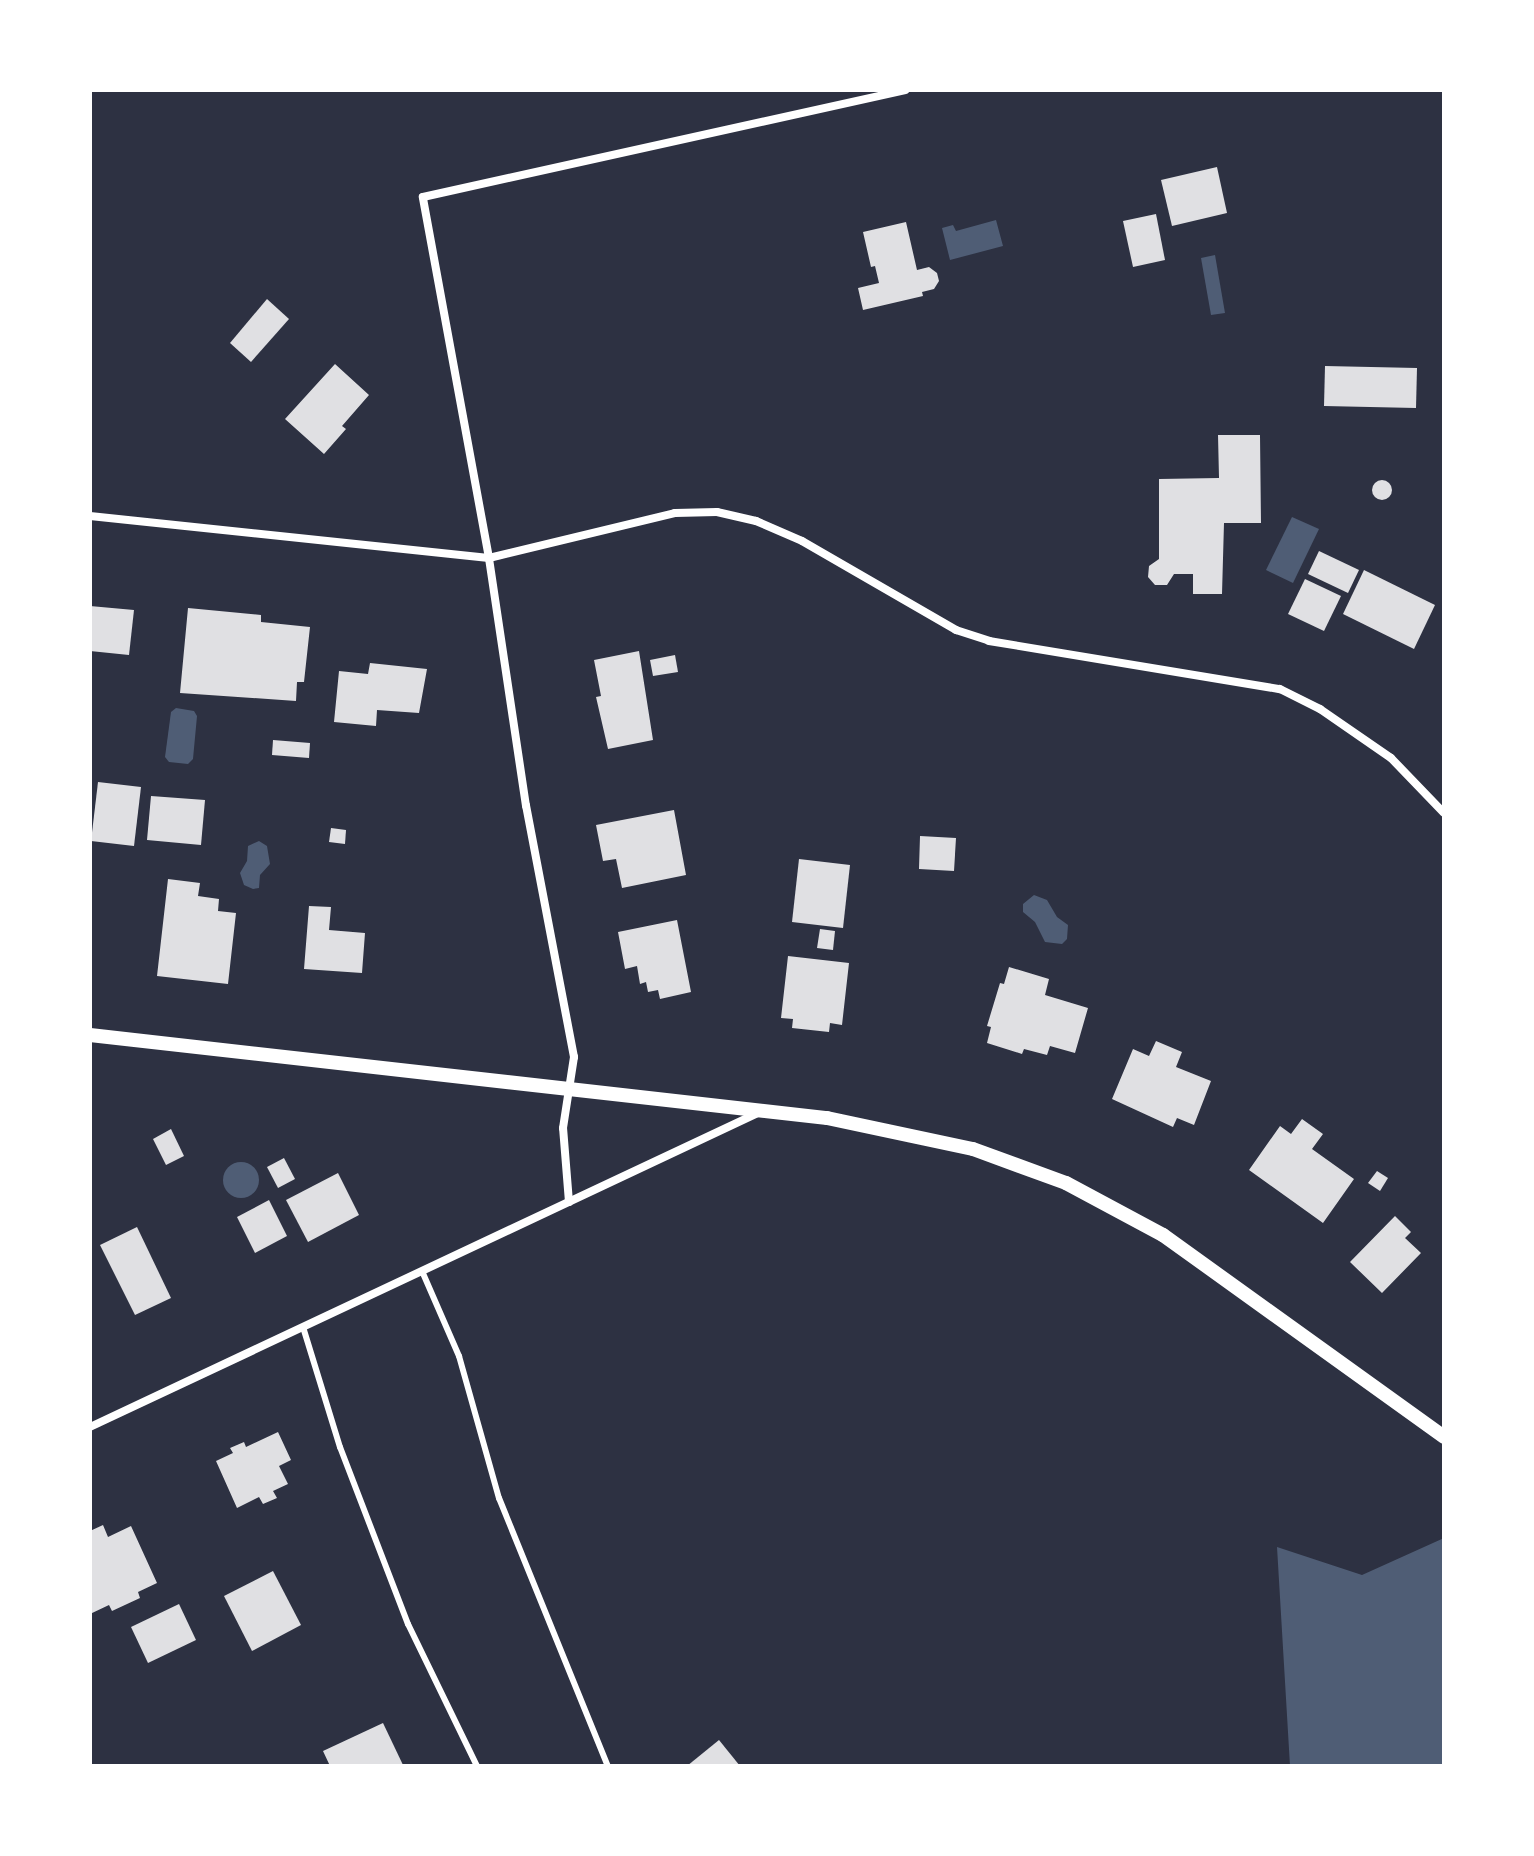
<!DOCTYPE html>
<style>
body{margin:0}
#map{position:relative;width:1534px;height:1856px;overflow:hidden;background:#2d3142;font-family:"Fira Sans",sans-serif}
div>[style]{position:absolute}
.water>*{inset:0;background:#4f5d75}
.round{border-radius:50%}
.building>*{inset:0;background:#e0e0e3}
.service>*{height:6px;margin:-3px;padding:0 3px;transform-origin:3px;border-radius:3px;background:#fff}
.minor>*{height:8px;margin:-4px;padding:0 4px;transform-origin:4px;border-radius:4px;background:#fff}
.tertiary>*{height:14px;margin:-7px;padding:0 7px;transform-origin:7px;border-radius:7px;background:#fff}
span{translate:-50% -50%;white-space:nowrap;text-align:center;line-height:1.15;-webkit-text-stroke:7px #fff;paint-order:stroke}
.frame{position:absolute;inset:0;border:92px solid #fff;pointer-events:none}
</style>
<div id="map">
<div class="water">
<div style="clip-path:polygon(996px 220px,1003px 246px,950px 260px,942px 228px,953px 225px,956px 231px)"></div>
<div style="clip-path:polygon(1215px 255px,1225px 313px,1211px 315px,1201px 258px)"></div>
<div style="clip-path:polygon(1292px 517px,1319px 529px,1293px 583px,1266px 570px)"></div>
<div style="clip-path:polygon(176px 708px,194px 711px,197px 716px,193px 759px,188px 764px,169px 762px,165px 757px,171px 712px)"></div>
<div style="clip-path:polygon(259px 841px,267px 846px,270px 864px,260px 875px,259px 888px,253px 889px,244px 885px,240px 873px,247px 861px,248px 846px)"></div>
<div style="clip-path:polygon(1034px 895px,1047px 900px,1057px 917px,1068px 925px,1067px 939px,1062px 944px,1045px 942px,1035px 922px,1023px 912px,1023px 904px)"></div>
<div class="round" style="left:223px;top:1162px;width:36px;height:36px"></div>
<div style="clip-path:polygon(1444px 1538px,1444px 1766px,1290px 1766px,1277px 1547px,1362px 1575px)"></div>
</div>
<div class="building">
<div style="clip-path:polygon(1217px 167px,1227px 213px,1172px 226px,1161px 180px)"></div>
<div style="clip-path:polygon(1156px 214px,1165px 260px,1133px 267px,1123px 221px)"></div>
<div style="clip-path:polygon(906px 222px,917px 270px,929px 267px,937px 273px,939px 281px,934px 289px,922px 292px,923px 296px,863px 310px,858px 288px,879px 283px,875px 266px,871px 267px,863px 232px)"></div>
<div style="clip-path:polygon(267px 299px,289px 319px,251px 362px,230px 343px)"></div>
<div style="clip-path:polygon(335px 364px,369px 395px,342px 426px,346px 429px,324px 454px,285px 419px)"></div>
<div style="clip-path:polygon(1325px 366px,1417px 368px,1416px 408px,1324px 406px)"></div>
<div style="clip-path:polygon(1218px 435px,1260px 435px,1261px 523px,1224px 523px,1222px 594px,1193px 594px,1193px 574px,1174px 574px,1167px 585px,1155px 585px,1148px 577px,1149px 566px,1159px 559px,1159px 479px,1219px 478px)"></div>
<div class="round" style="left:1372px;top:480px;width:20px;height:20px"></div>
<div style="clip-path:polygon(1319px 551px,1359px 570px,1348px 593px,1308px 574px)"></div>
<div style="clip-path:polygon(1364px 570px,1435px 605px,1414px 649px,1343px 614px)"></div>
<div style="clip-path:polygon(1305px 579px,1341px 596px,1324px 631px,1288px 614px)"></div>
<div style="clip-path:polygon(90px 606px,134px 610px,129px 655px,90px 651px)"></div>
<div style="clip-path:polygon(188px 608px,261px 615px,261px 622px,310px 627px,304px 682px,297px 682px,296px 701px,180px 693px)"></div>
<div style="clip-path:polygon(639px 651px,653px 740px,608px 749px,596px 697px,601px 696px,594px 660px)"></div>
<div style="clip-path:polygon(675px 655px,678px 672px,653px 676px,650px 660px)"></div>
<div style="clip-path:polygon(370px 663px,427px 669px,419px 713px,377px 710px,376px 726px,334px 722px,339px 671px,368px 674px)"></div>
<div style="clip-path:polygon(273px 740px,310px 743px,309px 758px,272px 755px)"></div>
<div style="clip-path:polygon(98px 782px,141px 787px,134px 846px,91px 841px)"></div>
<div style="clip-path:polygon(151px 796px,205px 800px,201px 845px,147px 840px)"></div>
<div style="clip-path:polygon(674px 810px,686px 875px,622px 888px,616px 859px,603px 861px,596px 825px)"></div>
<div style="clip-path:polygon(331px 828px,346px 830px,345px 844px,329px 842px)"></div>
<div style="clip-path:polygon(920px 836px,956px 838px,954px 871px,919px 869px)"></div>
<div style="clip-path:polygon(799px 859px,850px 865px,843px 928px,792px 922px)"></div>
<div style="clip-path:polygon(168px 879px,200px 883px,198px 896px,219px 899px,218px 911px,236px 913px,228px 984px,157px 976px)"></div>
<div style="clip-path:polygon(309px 906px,331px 907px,329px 930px,365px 933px,362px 973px,304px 969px)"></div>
<div style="clip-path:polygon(677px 920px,691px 992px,660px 999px,658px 990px,648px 992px,646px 982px,640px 984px,637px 966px,625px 969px,618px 932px)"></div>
<div style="clip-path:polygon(820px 929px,835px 931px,833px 950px,817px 948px)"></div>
<div style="clip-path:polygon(788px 956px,849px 963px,842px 1025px,830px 1023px,829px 1032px,792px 1028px,793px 1019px,781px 1018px)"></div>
<div style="clip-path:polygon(1009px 967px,1049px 979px,1045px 995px,1088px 1008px,1075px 1053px,1050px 1046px,1047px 1055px,1024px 1049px,1022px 1054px,987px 1043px,991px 1027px,987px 1026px,1000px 983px,1004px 984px)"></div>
<div style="clip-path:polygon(1156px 1041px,1182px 1052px,1176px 1067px,1211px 1081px,1194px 1125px,1177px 1118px,1173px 1127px,1112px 1099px,1133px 1049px,1149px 1056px)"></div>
<div style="clip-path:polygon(1302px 1119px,1323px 1134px,1312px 1149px,1354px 1179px,1323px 1223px,1249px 1170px,1280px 1126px,1291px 1134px)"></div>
<div style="clip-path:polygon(171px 1129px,184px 1156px,166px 1165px,153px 1139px)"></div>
<div style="clip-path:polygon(284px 1158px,295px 1179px,278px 1188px,267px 1167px)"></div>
<div style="clip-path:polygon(1377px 1171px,1388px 1178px,1380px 1191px,1368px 1183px)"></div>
<div style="clip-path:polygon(338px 1173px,359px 1215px,308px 1242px,286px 1200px)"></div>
<div style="clip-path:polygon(269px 1200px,287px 1236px,255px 1253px,237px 1217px)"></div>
<div style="clip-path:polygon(1395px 1216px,1411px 1232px,1405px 1238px,1421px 1253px,1382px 1293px,1350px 1262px)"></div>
<div style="clip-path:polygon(137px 1227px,171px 1298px,135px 1315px,100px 1245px)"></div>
<div style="clip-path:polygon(278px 1432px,291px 1460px,279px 1466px,288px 1484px,273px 1491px,277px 1498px,263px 1504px,259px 1497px,237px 1508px,216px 1461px,233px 1453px,230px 1448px,244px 1442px,246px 1447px)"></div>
<div style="clip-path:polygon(103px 1525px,108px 1537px,131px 1526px,157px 1583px,138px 1592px,140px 1598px,112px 1611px,109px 1605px,90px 1614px,90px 1531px)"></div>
<div style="clip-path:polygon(273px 1571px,301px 1625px,252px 1651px,224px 1596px)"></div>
<div style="clip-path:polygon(179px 1604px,196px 1640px,148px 1663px,131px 1627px)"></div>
<div style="clip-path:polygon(383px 1723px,403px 1765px,330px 1766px,323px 1751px)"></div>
<div style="clip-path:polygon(719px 1740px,740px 1766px,687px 1766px)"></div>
</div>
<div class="service">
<div style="left:422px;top:1271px;width:93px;rotate:66.5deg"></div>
<div style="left:459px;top:1356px;width:148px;rotate:74.3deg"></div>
<div style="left:499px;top:1498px;width:289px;rotate:67.9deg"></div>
<div style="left:303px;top:1327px;width:126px;rotate:72.9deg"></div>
<div style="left:340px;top:1447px;width:190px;rotate:69deg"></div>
<div style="left:408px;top:1624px;width:158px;rotate:64.1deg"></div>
</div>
<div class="minor">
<div style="left:90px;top:516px;width:401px;rotate:6deg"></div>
<div style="left:489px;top:558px;width:191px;rotate:-13.6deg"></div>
<div style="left:675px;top:513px;width:42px;rotate:-1.4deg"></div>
<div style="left:717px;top:512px;width:40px;rotate:13deg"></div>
<div style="left:756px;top:521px;width:50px;rotate:23.5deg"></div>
<div style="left:802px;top:541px;width:178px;rotate:30deg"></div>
<div style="left:956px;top:630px;width:35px;rotate:18deg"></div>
<div style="left:989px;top:641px;width:295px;rotate:9.4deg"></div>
<div style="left:1280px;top:689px;width:45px;rotate:26.6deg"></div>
<div style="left:1320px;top:709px;width:86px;rotate:34.6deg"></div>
<div style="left:1391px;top:758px;width:76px;rotate:46.1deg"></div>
<div style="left:569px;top:1202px;width:74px;rotate:-94.6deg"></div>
<div style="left:563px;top:1128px;width:72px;rotate:-81.2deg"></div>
<div style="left:574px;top:1057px;width:256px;rotate:-100.8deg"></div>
<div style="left:526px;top:806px;width:251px;rotate:-98.5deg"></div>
<div style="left:489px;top:558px;width:367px;rotate:-100.4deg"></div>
<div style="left:423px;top:197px;width:494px;rotate:-12.5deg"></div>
<div style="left:90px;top:1427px;width:740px;rotate:-25.18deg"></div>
</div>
<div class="tertiary">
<div style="left:90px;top:1035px;width:742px;rotate:6.43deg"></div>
<div style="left:827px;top:1118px;width:149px;rotate:12deg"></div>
<div style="left:973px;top:1149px;width:99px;rotate:20.1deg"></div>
<div style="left:1066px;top:1183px;width:110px;rotate:28.2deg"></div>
<div style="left:1163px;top:1235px;width:346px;rotate:35.7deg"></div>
</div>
<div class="frame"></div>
</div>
